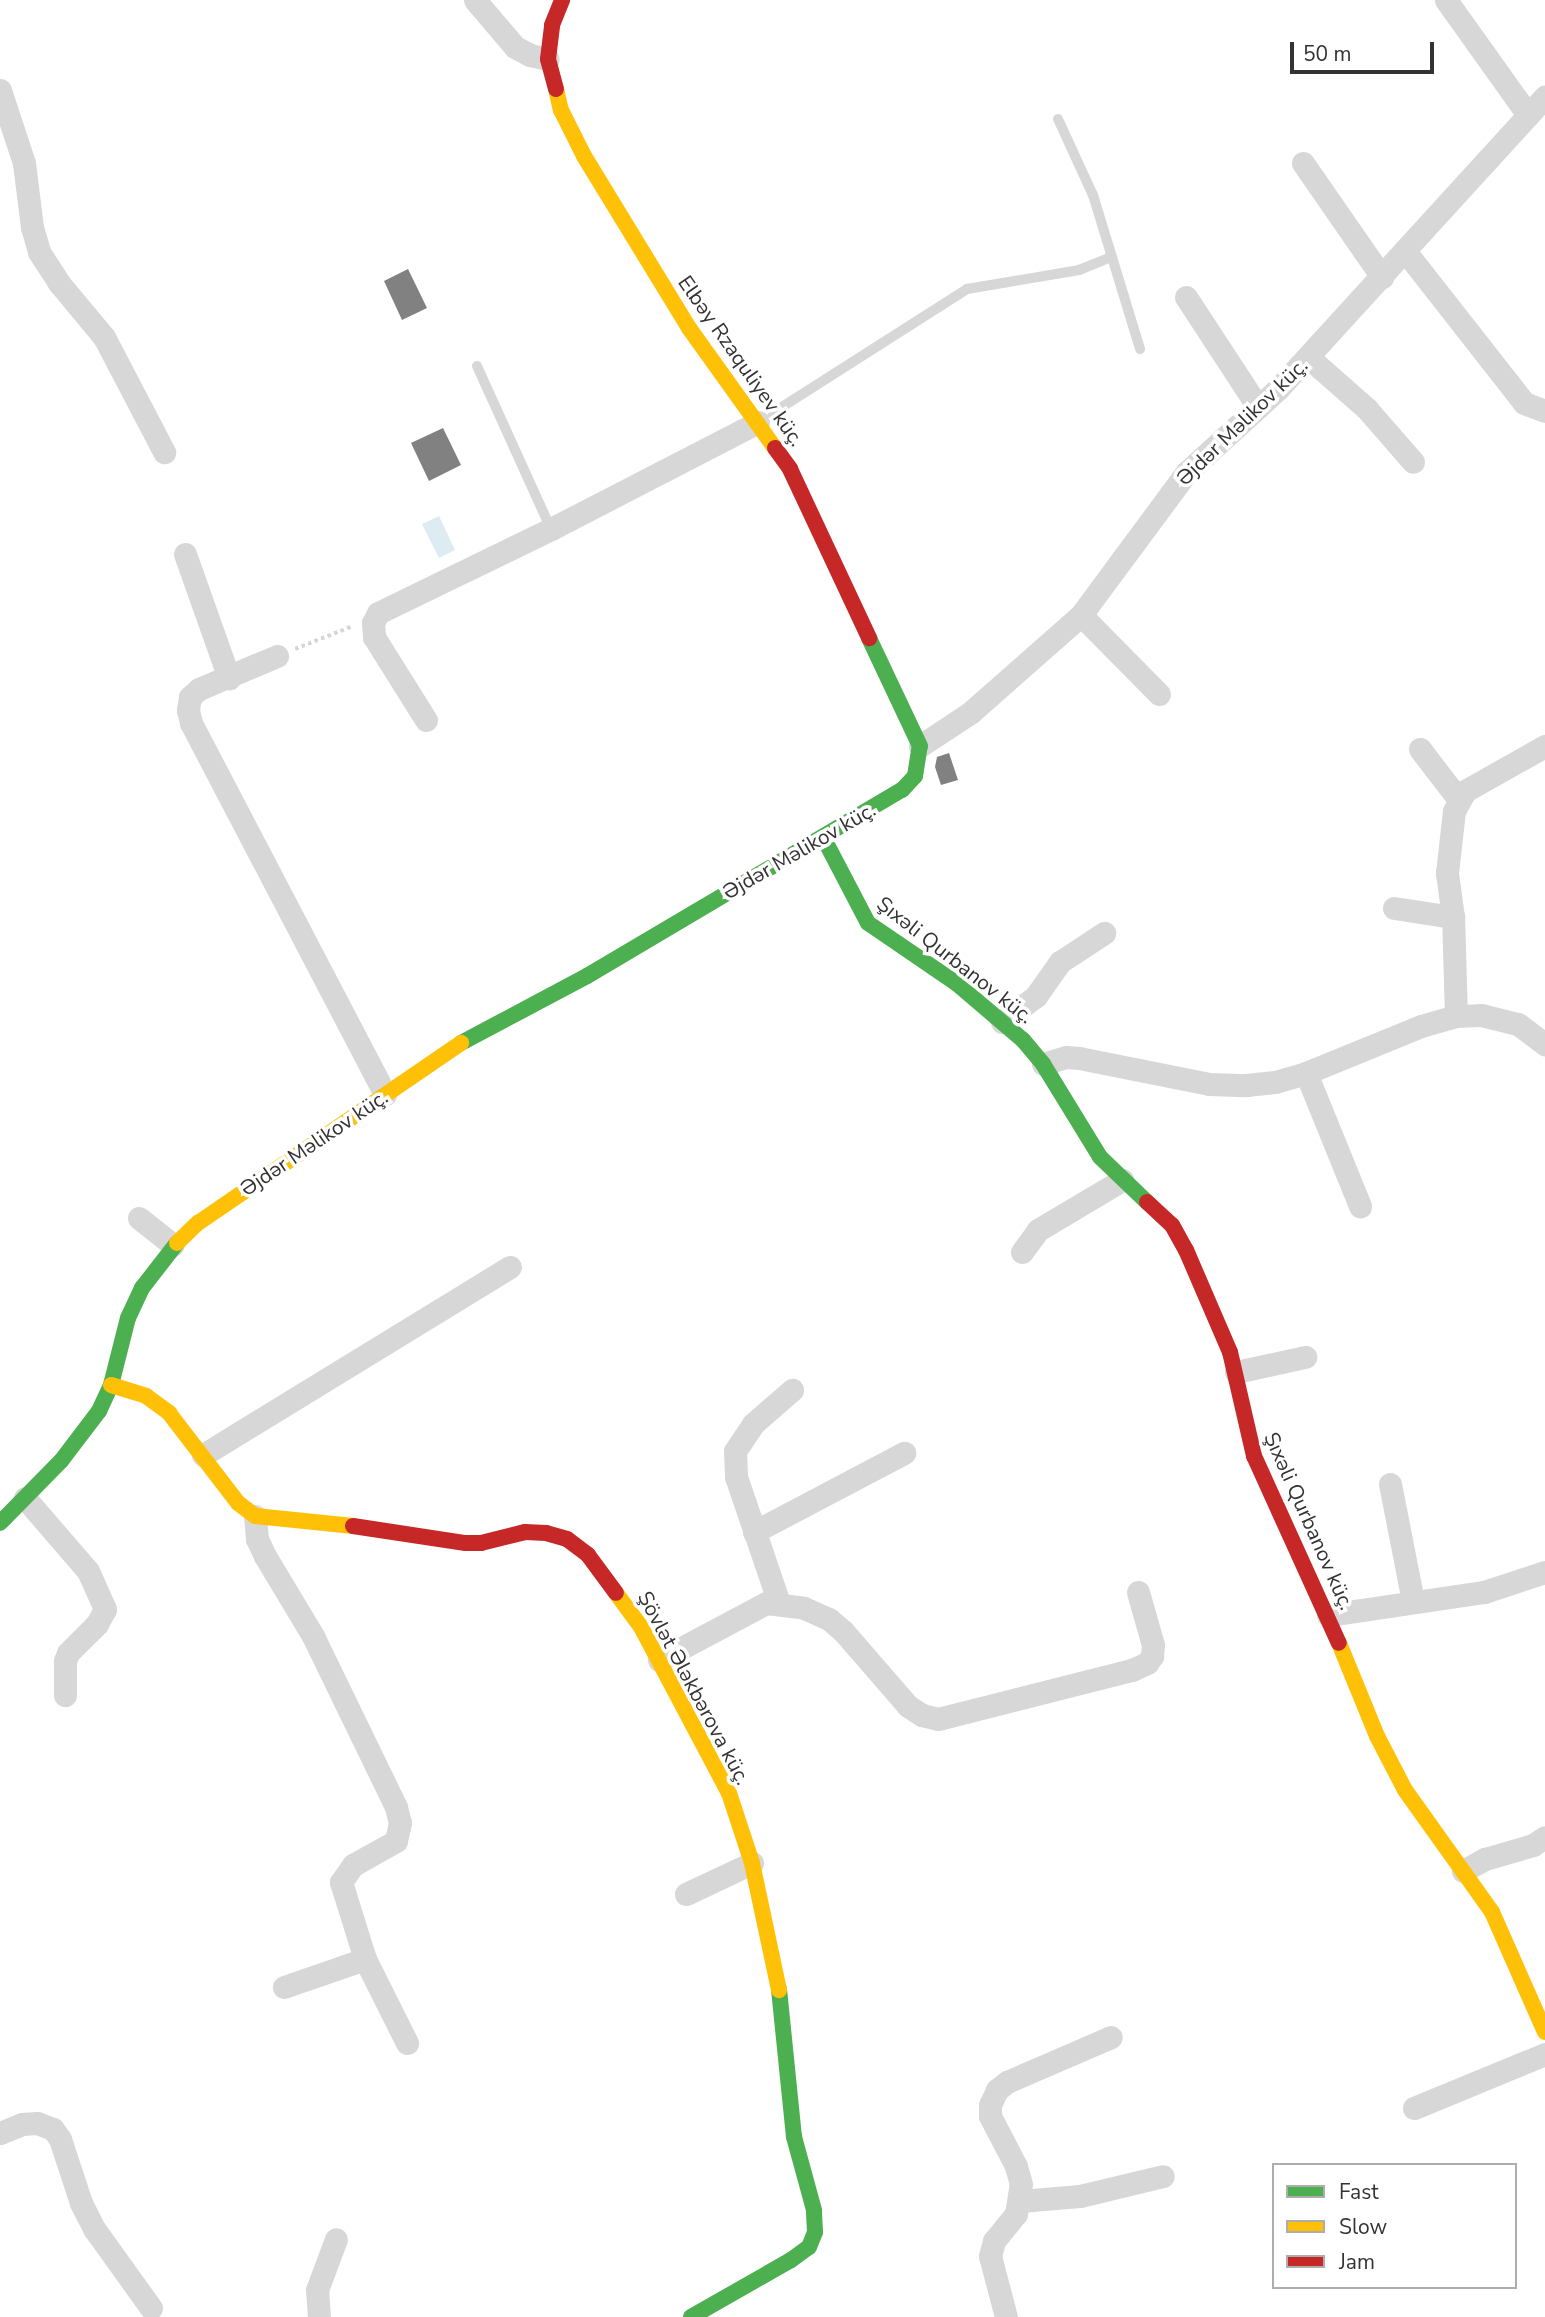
<!DOCTYPE html>
<meta charset="utf-8">
<style>
body{margin:0}
#map{position:relative;width:1545px;height:2317px;overflow:hidden;background:#fff;font-family:"Nunito Sans",sans-serif}
div>[style]{position:absolute}
.water>*{inset:0;background:#ddebf3}
.building>*{inset:0;background:#818181}
.path>*{height:3.5px;margin-top:-1.75px;transform-origin:0;background:repeating-linear-gradient(90deg,#d6d6d6 0 3.5px,transparent 0 7px)}
.lane>*{height:10px;margin:-5px;padding:0 5px;transform-origin:5px;border-radius:5px;background:#d7d7d7}
.street>*{height:23px;margin:-11.5px;padding:0 11.5px;transform-origin:11.5px;border-radius:11.5px;background:#d7d7d7}
.fast>*{height:16px;margin:-8px;padding:0 8px;transform-origin:8px;border-radius:8px;background:#4caf50}
.slow>*{height:16px;margin:-8px;padding:0 8px;transform-origin:8px;border-radius:8px;background:#ffc107}
.jam>*{height:16px;margin:-8px;padding:0 8px;transform-origin:8px;border-radius:8px;background:#c62828}
span{translate:-50% -50%;white-space:nowrap;text-align:center;line-height:1.15;-webkit-text-stroke:7px #fff;paint-order:stroke}
.street-label{font-size:21px;color:#333}
.legend{position:absolute;left:1272px;top:2163px;width:245px;height:126px;box-sizing:border-box;background:#fff;border:2px solid #adadad;margin:0;padding:9px 12px;list-style:none;font-size:21px;color:#333}
.legend li{display:flex;align-items:center;gap:14px;height:35px}
.legend b{width:35px;border:2px solid #adadad}
.scale{position:absolute;left:1290px;top:42px;width:144px;height:32px;box-sizing:border-box;border:4px solid #333;border-top:0;padding-left:9px;font-size:21px;line-height:24px;white-space:nowrap;color:#333;-webkit-text-stroke:5px #fff;paint-order:stroke}
</style>
<div id="map">
<div class="water">
<div style="clip-path:polygon(439px 516px,455px 550px,439px 558px,422px 524px)"></div>
</div>
<div class="building">
<div style="clip-path:polygon(408px 269px,427px 308px,402px 320px,384px 281px)"></div>
<div style="clip-path:polygon(443px 428px,461px 465px,429px 481px,411px 443px)"></div>
<div style="clip-path:polygon(949px 753px,958px 780px,941px 785px,935px 767px,937px 757px)"></div>
</div>
<div class="path">
<div style="left:295px;top:649px;width:62px;rotate:-21.6deg"></div>
</div>
<div class="lane">
<div style="left:1058px;top:119px;width:84px;rotate:65.3deg"></div>
<div style="left:1093px;top:195px;width:161px;rotate:73deg"></div>
<div style="left:477px;top:366px;width:179px;rotate:65.6deg"></div>
<div style="left:760px;top:421px;width:246px;rotate:-32.5deg"></div>
<div style="left:967px;top:289px;width:114px;rotate:-9.6deg"></div>
<div style="left:1079px;top:270px;width:35px;rotate:-22deg"></div>
</div>
<div class="street">
<div style="left:475px;top:0;width:62px;rotate:49.6deg"></div>
<div style="left:515px;top:47px;width:17px;rotate:28deg"></div>
<div style="left:530px;top:55px;width:18px;rotate:13deg"></div>
<div style="left:1446px;top:0;width:141px;rotate:54.5deg"></div>
<div style="left:0;top:90px;width:77px;rotate:71.8deg"></div>
<div style="left:24px;top:163px;width:64px;rotate:82.9deg"></div>
<div style="left:32px;top:227px;width:26px;rotate:74deg"></div>
<div style="left:39px;top:252px;width:37px;rotate:57deg"></div>
<div style="left:59px;top:283px;width:70px;rotate:50.2deg"></div>
<div style="left:104px;top:337px;width:130px;rotate:62.4deg"></div>
<div style="left:1303px;top:163px;width:139px;rotate:55.3deg"></div>
<div style="left:1405px;top:251px;width:193px;rotate:51.9deg"></div>
<div style="left:1524px;top:403px;width:22px;rotate:21deg"></div>
<div style="left:1186px;top:297px;width:131px;rotate:56.8deg"></div>
<div style="left:1308px;top:357px;width:79px;rotate:41.4deg"></div>
<div style="left:1367px;top:409px;width:70px;rotate:49deg"></div>
<div style="left:185px;top:554px;width:132px;rotate:70.5deg"></div>
<div style="left:1081px;top:615px;width:111px;rotate:45.4deg"></div>
<div style="left:277px;top:656px;width:85px;rotate:157.1deg"></div>
<div style="left:199px;top:689px;width:12px;rotate:138deg"></div>
<div style="left:190px;top:697px;width:13px;rotate:99deg"></div>
<div style="left:188px;top:710px;width:13px;rotate:77deg"></div>
<div style="left:191px;top:723px;width:419px;rotate:62.4deg"></div>
<div style="left:426px;top:720px;width:98px;rotate:-122.1deg"></div>
<div style="left:374px;top:637px;width:14px;rotate:-94deg"></div>
<div style="left:373px;top:623px;width:11px;rotate:-63deg"></div>
<div style="left:378px;top:613px;width:192px;rotate:-25.9deg"></div>
<div style="left:551px;top:529px;width:233px;rotate:-27.3deg"></div>
<div style="left:920px;top:746px;width:60px;rotate:-33.4deg"></div>
<div style="left:970px;top:713px;width:148px;rotate:-41.4deg"></div>
<div style="left:1081px;top:615px;width:178px;rotate:-53.5deg"></div>
<div style="left:1187px;top:472px;width:123px;rotate:-42.4deg"></div>
<div style="left:1278px;top:389px;width:396px;rotate:-47.6deg"></div>
<div style="left:1420px;top:749px;width:64px;rotate:52.6deg"></div>
<div style="left:1394px;top:908px;width:60px;rotate:8.7deg"></div>
<div style="left:1456px;top:1016px;width:99px;rotate:-91.7deg"></div>
<div style="left:1453px;top:917px;width:44px;rotate:-97.8deg"></div>
<div style="left:1447px;top:873px;width:62px;rotate:-83.6deg"></div>
<div style="left:1454px;top:811px;width:23px;rotate:-61deg"></div>
<div style="left:1465px;top:791px;width:92px;rotate:-29.4deg"></div>
<div style="left:1002px;top:1022px;width:43px;rotate:-37.4deg"></div>
<div style="left:1036px;top:996px;width:42px;rotate:-54.8deg"></div>
<div style="left:1060px;top:962px;width:53px;rotate:-33.4deg"></div>
<div style="left:1043px;top:1064px;width:24px;rotate:-17deg"></div>
<div style="left:1066px;top:1057px;width:13px;rotate:4deg"></div>
<div style="left:1079px;top:1058px;width:133px;rotate:11.3deg"></div>
<div style="left:1209px;top:1084px;width:37px;rotate:2deg"></div>
<div style="left:1246px;top:1085px;width:29px;rotate:-6deg"></div>
<div style="left:1275px;top:1082px;width:32px;rotate:-16deg"></div>
<div style="left:1306px;top:1073px;width:124px;rotate:-22.2deg"></div>
<div style="left:1421px;top:1026px;width:36px;rotate:-16deg"></div>
<div style="left:1456px;top:1016px;width:25px;rotate:-2deg"></div>
<div style="left:1481px;top:1015px;width:38px;rotate:14deg"></div>
<div style="left:1518px;top:1024px;width:34px;rotate:37deg"></div>
<div style="left:1306px;top:1073px;width:144px;rotate:67.9deg"></div>
<div style="left:139px;top:1218px;width:43px;rotate:38.5deg"></div>
<div style="left:1022px;top:1252px;width:27px;rotate:-54deg"></div>
<div style="left:1038px;top:1230px;width:98px;rotate:-30.8deg"></div>
<div style="left:1236px;top:1372px;width:71px;rotate:-12.3deg"></div>
<div style="left:203px;top:1455px;width:360px;rotate:-31.5deg"></div>
<div style="left:1390px;top:1484px;width:119px;rotate:78.9deg"></div>
<div style="left:25px;top:1498px;width:96px;rotate:49.2deg"></div>
<div style="left:88px;top:1571px;width:42px;rotate:65.9deg"></div>
<div style="left:105px;top:1609px;width:17px;rotate:118deg"></div>
<div style="left:97px;top:1624px;width:41px;rotate:135deg"></div>
<div style="left:68px;top:1653px;width:9px;rotate:111deg"></div>
<div style="left:65px;top:1661px;width:34px;rotate:90deg"></div>
<div style="left:255px;top:1516px;width:23px;rotate:85deg"></div>
<div style="left:257px;top:1539px;width:19px;rotate:65deg"></div>
<div style="left:265px;top:1556px;width:93px;rotate:59deg"></div>
<div style="left:313px;top:1636px;width:190px;rotate:64.1deg"></div>
<div style="left:396px;top:1807px;width:16px;rotate:76deg"></div>
<div style="left:400px;top:1823px;width:18px;rotate:103deg"></div>
<div style="left:396px;top:1841px;width:49px;rotate:150.8deg"></div>
<div style="left:353px;top:1865px;width:21px;rotate:125deg"></div>
<div style="left:341px;top:1882px;width:81px;rotate:72.7deg"></div>
<div style="left:365px;top:1959px;width:94px;rotate:63.4deg"></div>
<div style="left:754px;top:1532px;width:170px;rotate:-27.8deg"></div>
<div style="left:779px;top:1603px;width:133px;rotate:-108.8deg"></div>
<div style="left:736px;top:1477px;width:26px;rotate:-92deg"></div>
<div style="left:735px;top:1451px;width:32px;rotate:-56deg"></div>
<div style="left:753px;top:1424px;width:52px;rotate:-41.1deg"></div>
<div style="left:1328px;top:1615px;width:158px;rotate:-8.4deg"></div>
<div style="left:1484px;top:1592px;width:64px;rotate:-18.2deg"></div>
<div style="left:659px;top:1660px;width:121px;rotate:-28deg"></div>
<div style="left:766px;top:1603px;width:38px;rotate:7deg"></div>
<div style="left:804px;top:1608px;width:27px;rotate:24deg"></div>
<div style="left:829px;top:1619px;width:18px;rotate:41deg"></div>
<div style="left:843px;top:1631px;width:99px;rotate:49.1deg"></div>
<div style="left:908px;top:1706px;width:17px;rotate:33deg"></div>
<div style="left:922px;top:1715px;width:16px;rotate:14deg"></div>
<div style="left:938px;top:1719px;width:200px;rotate:-14.2deg"></div>
<div style="left:1132px;top:1670px;width:17px;rotate:-25deg"></div>
<div style="left:1147px;top:1663px;width:9px;rotate:-54deg"></div>
<div style="left:1152px;top:1656px;width:11px;rotate:-85deg"></div>
<div style="left:1153px;top:1645px;width:55px;rotate:-105.8deg"></div>
<div style="left:1463px;top:1871px;width:25px;rotate:-29deg"></div>
<div style="left:1485px;top:1859px;width:50px;rotate:-16.3deg"></div>
<div style="left:1533px;top:1845px;width:14px;rotate:-34deg"></div>
<div style="left:686px;top:1894px;width:73px;rotate:-25.2deg"></div>
<div style="left:284px;top:1987px;width:86px;rotate:-19.1deg"></div>
<div style="left:1414px;top:2108px;width:142px;rotate:-22.4deg"></div>
<div style="left:0;top:2133px;width:24px;rotate:-22deg"></div>
<div style="left:22px;top:2124px;width:15px;rotate:-4deg"></div>
<div style="left:37px;top:2123px;width:17px;rotate:21deg"></div>
<div style="left:53px;top:2129px;width:12px;rotate:55deg"></div>
<div style="left:60px;top:2139px;width:67px;rotate:71.8deg"></div>
<div style="left:81px;top:2203px;width:30px;rotate:63deg"></div>
<div style="left:95px;top:2230px;width:96px;rotate:54.3deg"></div>
<div style="left:1020px;top:2201px;width:60px;rotate:-4.8deg"></div>
<div style="left:1080px;top:2196px;width:85px;rotate:-13.5deg"></div>
<div style="left:319px;top:2317px;width:27px;rotate:-94deg"></div>
<div style="left:317px;top:2290px;width:54px;rotate:-69.6deg"></div>
<div style="left:1006px;top:2317px;width:63px;rotate:-104.7deg"></div>
<div style="left:990px;top:2256px;width:16px;rotate:-75deg"></div>
<div style="left:994px;top:2241px;width:35px;rotate:-51deg"></div>
<div style="left:1016px;top:2214px;width:30px;rotate:-81deg"></div>
<div style="left:1021px;top:2184px;width:19px;rotate:-106deg"></div>
<div style="left:1016px;top:2166px;width:56px;rotate:-117.5deg"></div>
<div style="left:990px;top:2116px;width:11px;rotate:-90deg"></div>
<div style="left:990px;top:2105px;width:17px;rotate:-65deg"></div>
<div style="left:997px;top:2090px;width:13px;rotate:-39deg"></div>
<div style="left:1007px;top:2082px;width:113px;rotate:-23.4deg"></div>
</div>
<div class="fast">
<div style="left:823px;top:837px;width:97px;rotate:62.4deg"></div>
<div style="left:868px;top:923px;width:107px;rotate:34.3deg"></div>
<div style="left:956px;top:983px;width:88px;rotate:40.4deg"></div>
<div style="left:1023px;top:1040px;width:31px;rotate:50deg"></div>
<div style="left:1043px;top:1064px;width:109px;rotate:58.5deg"></div>
<div style="left:1100px;top:1157px;width:65px;rotate:43.8deg"></div>
<div style="left:461px;top:1043px;width:143px;rotate:-28deg"></div>
<div style="left:587px;top:976px;width:366px;rotate:-30.6deg"></div>
<div style="left:902px;top:790px;width:19px;rotate:-47deg"></div>
<div style="left:915px;top:776px;width:30px;rotate:-81deg"></div>
<div style="left:920px;top:746px;width:119px;rotate:-115.3deg"></div>
<div style="left:0;top:1523px;width:87px;rotate:-45.5deg"></div>
<div style="left:61px;top:1461px;width:63px;rotate:-52.8deg"></div>
<div style="left:99px;top:1411px;width:29px;rotate:-65deg"></div>
<div style="left:111px;top:1385px;width:69px;rotate:-75.8deg"></div>
<div style="left:128px;top:1318px;width:33px;rotate:-65deg"></div>
<div style="left:142px;top:1288px;width:57px;rotate:-52.1deg"></div>
<div style="left:691px;top:2317px;width:115px;rotate:-29.7deg"></div>
<div style="left:791px;top:2260px;width:22px;rotate:-36deg"></div>
<div style="left:809px;top:2247px;width:16px;rotate:-68deg"></div>
<div style="left:815px;top:2232px;width:22px;rotate:-93deg"></div>
<div style="left:814px;top:2210px;width:76px;rotate:-105.3deg"></div>
<div style="left:794px;top:2137px;width:148px;rotate:-95.8deg"></div>
</div>
<div class="slow">
<div style="left:556px;top:89px;width:22px;rotate:77deg"></div>
<div style="left:561px;top:110px;width:51px;rotate:63.4deg"></div>
<div style="left:584px;top:156px;width:202px;rotate:58.6deg"></div>
<div style="left:689px;top:328px;width:148px;rotate:54.4deg"></div>
<div style="left:177px;top:1243px;width:29px;rotate:-44deg"></div>
<div style="left:198px;top:1223px;width:319px;rotate:-34.4deg"></div>
<div style="left:111px;top:1385px;width:37px;rotate:17deg"></div>
<div style="left:146px;top:1396px;width:29px;rotate:36deg"></div>
<div style="left:169px;top:1413px;width:113px;rotate:52.5deg"></div>
<div style="left:238px;top:1503px;width:21px;rotate:37deg"></div>
<div style="left:255px;top:1516px;width:99px;rotate:5.8deg"></div>
<div style="left:616px;top:1593px;width:42px;rotate:53.7deg"></div>
<div style="left:641px;top:1627px;width:188px;rotate:62.1deg"></div>
<div style="left:729px;top:1793px;width:74px;rotate:71.8deg"></div>
<div style="left:752px;top:1863px;width:130px;rotate:78deg"></div>
<div style="left:1339px;top:1643px;width:100px;rotate:67.8deg"></div>
<div style="left:1377px;top:1736px;width:61px;rotate:62.6deg"></div>
<div style="left:1405px;top:1790px;width:150px;rotate:54.5deg"></div>
<div style="left:1492px;top:1912px;width:131px;rotate:66.2deg"></div>
</div>
<div class="jam">
<div style="left:556px;top:89px;width:31px;rotate:-105deg"></div>
<div style="left:548px;top:59px;width:34px;rotate:-83deg"></div>
<div style="left:552px;top:25px;width:27px;rotate:-68deg"></div>
<div style="left:775px;top:448px;width:26px;rotate:54deg"></div>
<div style="left:790px;top:469px;width:187px;rotate:64.9deg"></div>
<div style="left:1147px;top:1202px;width:34px;rotate:43deg"></div>
<div style="left:1172px;top:1225px;width:29px;rotate:61deg"></div>
<div style="left:1186px;top:1250px;width:111px;rotate:66.7deg"></div>
<div style="left:1230px;top:1352px;width:107px;rotate:77deg"></div>
<div style="left:1254px;top:1456px;width:205px;rotate:65.6deg"></div>
<div style="left:353px;top:1526px;width:114px;rotate:8.6deg"></div>
<div style="left:466px;top:1543px;width:15px"></div>
<div style="left:481px;top:1543px;width:45px;rotate:-14deg"></div>
<div style="left:525px;top:1532px;width:21px;rotate:3deg"></div>
<div style="left:546px;top:1533px;width:22px;rotate:16deg"></div>
<div style="left:567px;top:1539px;width:26px;rotate:37deg"></div>
<div style="left:588px;top:1555px;width:47px;rotate:53.6deg"></div>
</div>
<div class="street-label">
<span style="left:741px;top:361px;rotate:55deg">Elbəy Rzaquliyev küç.</span>
<span style="left:1242px;top:422px;rotate:-44deg">Əjdər Məlikov küç.</span>
<span style="left:799px;top:851px;rotate:-30deg">Əjdər Məlikov küç.</span>
<span style="left:955px;top:960px;rotate:38deg">Şıxəli Qurbanov küç.</span>
<span style="left:314px;top:1143px;rotate:-34deg">Əjdər Məlikov küç.</span>
<span style="left:1309px;top:1521px;rotate:66deg">Şıxəli Qurbanov küç.</span>
<span style="left:694px;top:1688px;rotate:62deg">Şövlət Ələkbərova küç.</span>
</div>
<ul class="legend">
<li><b style="height:9px;background:#4caf50"></b>Fast</li>
<li><b style="height:9px;background:#ffc107"></b>Slow</li>
<li><b style="height:9px;background:#c62828"></b>Jam</li>
</ul>
<div class="scale">50 m</div>
</div>
